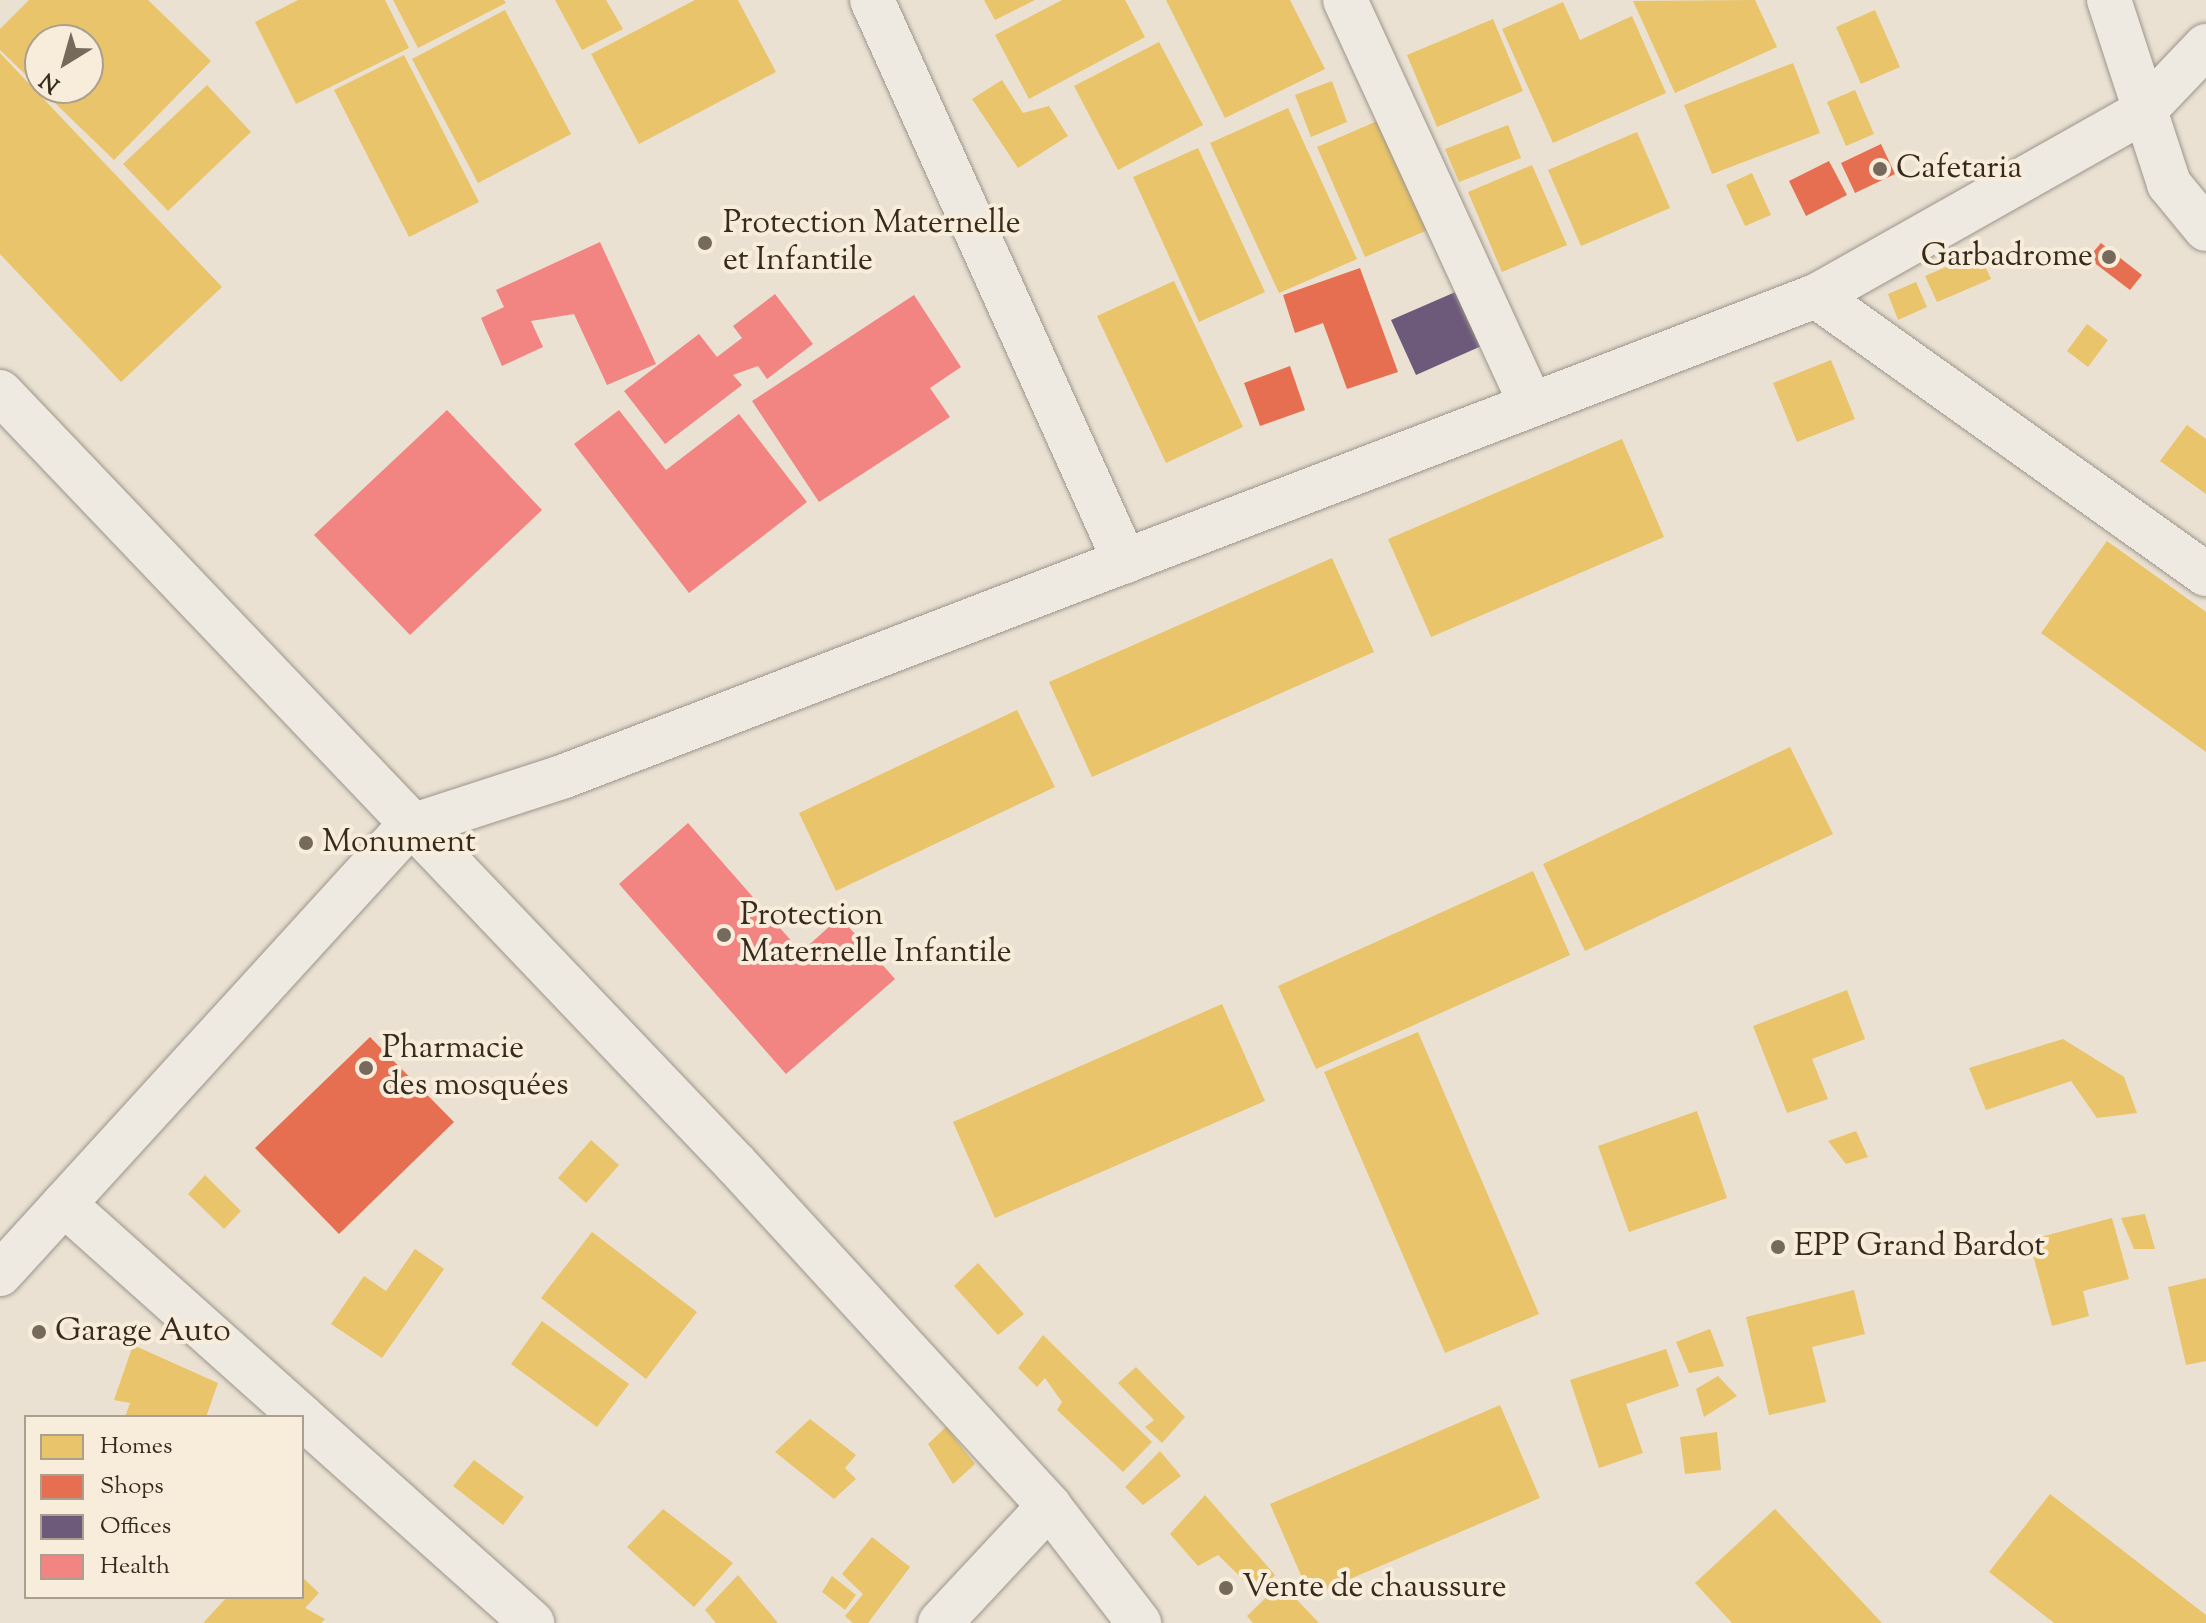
<!DOCTYPE html>
<meta charset="utf-8">
<style>
body{margin:0}
#map{position:relative;width:2206px;height:1623px;overflow:hidden;background:#eae1d2;font-family:"Sorts Mill Goudy",serif}
div>[style]{position:absolute}
.homes>*{inset:0;background:#e9c46a}
.shops>*{inset:0;background:#e76f51}
.offices>*{inset:0;background:#6d597a}
.health>*{inset:0;background:#f28482}
.roads{filter:drop-shadow(0 0 2px #9c958c) drop-shadow(0 0 2px #9c958c)}
.minor>*{height:44px;margin:-22px;padding:0 22px;transform-origin:22px;border-radius:22px;background:#eeeae1}
.tertiary>*{height:44px;margin:-22px;padding:0 22px;transform-origin:22px;border-radius:22px;background:#eeeae1}
.dots>*{width:22px;height:22px;translate:-50% -50%;box-sizing:border-box;border:4px solid #f8eddb;border-radius:50%}
span{translate:-50% -50%;white-space:nowrap;text-align:center;line-height:1.15;-webkit-text-stroke:8px #f8eddb;paint-order:stroke}
.poi-label{font-size:32px;color:#372a1e}
.left{translate:0 -50%;text-align:left}
.right{translate:-100% -50%;text-align:right}
.legend{position:absolute;left:24px;top:1415px;width:280px;height:184px;box-sizing:border-box;background:#f8eddb;border:2px solid #ab9f8f;margin:0;padding:10px 14px;list-style:none;font-size:24px;color:#372a1e}
.legend li{display:flex;align-items:center;gap:16px;height:40px}
.legend b{width:40px;border:2px solid #ab9f8f}
.north{position:absolute;left:24px;top:24px;width:80px;height:80px;box-sizing:border-box;background:#f8eddb;border:2px solid #ab9f8f;border-radius:50%;rotate:217deg;font-size:22px;font-weight:700;line-height:32px;text-align:center;color:#372a1e}
.north::after{content:'';display:block;margin:auto;width:28px;height:36px;background:#766a5d;clip-path:polygon(50% 0,100% 100%,50% 72%,0 100%)}
</style>
<div id="map">
<div class="homes">
<div style="clip-path:polygon(evenodd,29px 0,148px 0,211px 61px,114px 160px,0 50px,0 29px,29px 0,40px 40px,88px 40px,88px 88px,40px 88px,40px 40px)"></div>
<div style="clip-path:polygon(298px 0,385px 0,409px 48px,296px 104px,255px 22px)"></div>
<div style="clip-path:polygon(393px 0,504px 0,506px 3px,418px 48px)"></div>
<div style="clip-path:polygon(555px 0,606px 0,623px 29px,582px 50px)"></div>
<div style="clip-path:polygon(695px 0,738px 0,776px 72px,639px 144px,591px 54px)"></div>
<div style="clip-path:polygon(984px 0,1035px 0,995px 20px)"></div>
<div style="clip-path:polygon(1062px 0,1125px 0,1145px 37px,1029px 99px,995px 35px)"></div>
<div style="clip-path:polygon(1166px 0,1290px 0,1325px 69px,1225px 118px)"></div>
<div style="clip-path:polygon(1755px 0,1777px 47px,1675px 93px,1633px 1px)"></div>
<div style="clip-path:polygon(1563px 2px,1580px 40px,1632px 16px,1666px 93px,1553px 143px,1502px 29px)"></div>
<div style="clip-path:polygon(505px 10px,571px 134px,478px 183px,412px 59px)"></div>
<div style="clip-path:polygon(1875px 10px,1900px 67px,1861px 84px,1836px 27px)"></div>
<div style="clip-path:polygon(1493px 19px,1523px 91px,1437px 127px,1407px 55px)"></div>
<div style="clip-path:polygon(1159px 42px,1203px 125px,1118px 170px,1074px 86px)"></div>
<div style="clip-path:polygon(0 53px,222px 287px,121px 382px,0 254px)"></div>
<div style="clip-path:polygon(404px 55px,479px 202px,409px 237px,334px 90px)"></div>
<div style="clip-path:polygon(1793px 63px,1820px 133px,1712px 174px,1684px 105px)"></div>
<div style="clip-path:polygon(1002px 80px,1023px 113px,1049px 106px,1068px 136px,1018px 168px,972px 99px)"></div>
<div style="clip-path:polygon(1332px 81px,1347px 122px,1311px 137px,1295px 95px)"></div>
<div style="clip-path:polygon(207px 85px,251px 132px,168px 211px,123px 164px)"></div>
<div style="clip-path:polygon(1855px 90px,1874px 134px,1846px 146px,1827px 102px)"></div>
<div style="clip-path:polygon(1288px 108px,1357px 259px,1279px 293px,1210px 143px)"></div>
<div style="clip-path:polygon(1382px 119px,1430px 229px,1365px 257px,1317px 147px)"></div>
<div style="clip-path:polygon(1508px 125px,1521px 158px,1459px 182px,1445px 149px)"></div>
<div style="clip-path:polygon(1637px 132px,1670px 208px,1581px 246px,1548px 170px)"></div>
<div style="clip-path:polygon(1198px 148px,1265px 292px,1199px 322px,1133px 177px)"></div>
<div style="clip-path:polygon(1532px 165px,1567px 245px,1502px 272px,1468px 192px)"></div>
<div style="clip-path:polygon(1752px 173px,1771px 215px,1745px 226px,1726px 185px)"></div>
<div style="clip-path:polygon(1979px 253px,1991px 279px,1937px 302px,1925px 276px)"></div>
<div style="clip-path:polygon(1174px 281px,1243px 427px,1166px 463px,1097px 316px)"></div>
<div style="clip-path:polygon(1916px 282px,1927px 307px,1898px 320px,1888px 294px)"></div>
<div style="clip-path:polygon(2087px 324px,2108px 340px,2088px 367px,2067px 351px)"></div>
<div style="clip-path:polygon(1831px 360px,1855px 419px,1797px 442px,1773px 383px)"></div>
<div style="clip-path:polygon(2187px 425px,2206px 439px,2206px 494px,2160px 461px)"></div>
<div style="clip-path:polygon(1622px 439px,1664px 537px,1431px 637px,1388px 539px)"></div>
<div style="clip-path:polygon(2107px 541px,2206px 612px,2206px 752px,2041px 633px)"></div>
<div style="clip-path:polygon(1332px 558px,1374px 652px,1092px 777px,1049px 682px)"></div>
<div style="clip-path:polygon(1017px 710px,1055px 787px,836px 891px,799px 813px)"></div>
<div style="clip-path:polygon(1790px 747px,1833px 834px,1585px 951px,1543px 864px)"></div>
<div style="clip-path:polygon(1533px 871px,1570px 955px,1316px 1069px,1278px 986px)"></div>
<div style="clip-path:polygon(1847px 990px,1865px 1039px,1812px 1059px,1828px 1099px,1787px 1113px,1753px 1026px)"></div>
<div style="clip-path:polygon(1222px 1004px,1265px 1101px,995px 1218px,953px 1122px)"></div>
<div style="clip-path:polygon(1418px 1032px,1539px 1314px,1445px 1353px,1324px 1072px)"></div>
<div style="clip-path:polygon(2063px 1039px,2124px 1077px,2137px 1113px,2097px 1118px,2071px 1081px,1986px 1110px,1969px 1068px)"></div>
<div style="clip-path:polygon(1697px 1111px,1727px 1198px,1629px 1232px,1598px 1146px)"></div>
<div style="clip-path:polygon(1856px 1131px,1868px 1157px,1846px 1164px,1828px 1141px)"></div>
<div style="clip-path:polygon(591px 1140px,619px 1165px,586px 1203px,558px 1178px)"></div>
<div style="clip-path:polygon(205px 1175px,241px 1211px,224px 1229px,188px 1194px)"></div>
<div style="clip-path:polygon(2145px 1214px,2155px 1249px,2134px 1249px,2121px 1218px)"></div>
<div style="clip-path:polygon(2112px 1218px,2129px 1279px,2083px 1291px,2089px 1316px,2052px 1326px,2029px 1240px)"></div>
<div style="clip-path:polygon(592px 1232px,697px 1312px,646px 1379px,541px 1298px)"></div>
<div style="clip-path:polygon(415px 1249px,444px 1269px,382px 1358px,331px 1324px,364px 1276px,386px 1291px)"></div>
<div style="clip-path:polygon(978px 1263px,1024px 1314px,998px 1335px,954px 1286px)"></div>
<div style="clip-path:polygon(2206px 1278px,2206px 1361px,2186px 1365px,2168px 1287px)"></div>
<div style="clip-path:polygon(1854px 1290px,1865px 1334px,1812px 1347px,1826px 1402px,1769px 1415px,1746px 1317px)"></div>
<div style="clip-path:polygon(542px 1321px,629px 1384px,597px 1427px,511px 1364px)"></div>
<div style="clip-path:polygon(1710px 1329px,1724px 1366px,1689px 1373px,1676px 1342px)"></div>
<div style="clip-path:polygon(1043px 1335px,1152px 1442px,1123px 1472px,1057px 1410px,1062px 1402px,1045px 1378px,1037px 1387px,1018px 1368px)"></div>
<div style="clip-path:polygon(133px 1345px,218px 1383px,206px 1417px,125px 1417px,130px 1403px,114px 1400px)"></div>
<div style="clip-path:polygon(1666px 1349px,1679px 1386px,1626px 1404px,1643px 1453px,1599px 1468px,1570px 1380px)"></div>
<div style="clip-path:polygon(1136px 1367px,1185px 1417px,1162px 1443px,1145px 1427px,1154px 1420px,1118px 1383px)"></div>
<div style="clip-path:polygon(1718px 1376px,1737px 1396px,1704px 1417px,1696px 1389px)"></div>
<div style="clip-path:polygon(1500px 1405px,1540px 1498px,1310px 1596px,1270px 1504px)"></div>
<div style="clip-path:polygon(810px 1419px,856px 1455px,845px 1468px,856px 1479px,834px 1499px,775px 1452px)"></div>
<div style="clip-path:polygon(946px 1427px,975px 1464px,953px 1484px,928px 1444px)"></div>
<div style="clip-path:polygon(1717px 1432px,1721px 1470px,1685px 1474px,1680px 1437px)"></div>
<div style="clip-path:polygon(1160px 1451px,1181px 1476px,1143px 1505px,1125px 1487px)"></div>
<div style="clip-path:polygon(474px 1460px,524px 1497px,503px 1525px,453px 1486px)"></div>
<div style="clip-path:polygon(2050px 1494px,2206px 1615px,2206px 1623px,2054px 1623px,1989px 1572px)"></div>
<div style="clip-path:polygon(1205px 1495px,1275px 1575px,1258px 1594px,1218px 1555px,1198px 1566px,1170px 1534px)"></div>
<div style="clip-path:polygon(663px 1509px,733px 1563px,694px 1607px,627px 1547px)"></div>
<div style="clip-path:polygon(1775px 1509px,1882px 1623px,1732px 1623px,1695px 1583px)"></div>
<div style="clip-path:polygon(872px 1537px,910px 1567px,868px 1623px,853px 1623px,845px 1616px,863px 1594px,842px 1574px)"></div>
<div style="clip-path:polygon(738px 1575px,778px 1623px,716px 1623px,705px 1610px)"></div>
<div style="clip-path:polygon(832px 1576px,856px 1595px,845px 1610px,822px 1592px)"></div>
<div style="clip-path:polygon(302px 1577px,319px 1593px,305px 1608px,325px 1619px,321px 1623px,203px 1623px,227px 1597px,302px 1597px)"></div>
<div style="clip-path:polygon(1281px 1583px,1319px 1623px,1253px 1623px,1247px 1616px)"></div>
</div>
<div class="shops">
<div style="clip-path:polygon(1881px 144px,1895px 174px,1855px 193px,1841px 163px)"></div>
<div style="clip-path:polygon(1829px 161px,1847px 195px,1806px 216px,1789px 181px)"></div>
<div style="clip-path:polygon(2101px 243px,2142px 275px,2130px 290px,2088px 258px)"></div>
<div style="clip-path:polygon(1360px 268px,1398px 372px,1347px 389px,1323px 323px,1295px 333px,1283px 295px)"></div>
<div style="clip-path:polygon(1290px 366px,1305px 410px,1260px 426px,1244px 383px)"></div>
<div style="clip-path:polygon(370px 1037px,454px 1122px,339px 1234px,255px 1148px)"></div>
</div>
<div class="offices">
<div style="clip-path:polygon(1460px 290px,1486px 344px,1416px 375px,1391px 320px)"></div>
</div>
<div class="health">
<div style="clip-path:polygon(600px 242px,656px 364px,607px 385px,574px 314px,531px 321px,543px 347px,502px 366px,481px 318px,504px 307px,496px 290px)"></div>
<div style="clip-path:polygon(775px 294px,813px 344px,767px 379px,758px 366px,733px 375px,742px 385px,665px 444px,624px 391px,699px 334px,717px 357px,742px 338px,733px 326px)"></div>
<div style="clip-path:polygon(914px 295px,961px 367px,930px 388px,950px 417px,819px 502px,752px 401px)"></div>
<div style="clip-path:polygon(447px 410px,542px 510px,410px 635px,314px 535px)"></div>
<div style="clip-path:polygon(619px 410px,666px 470px,739px 414px,807px 502px,689px 593px,574px 444px)"></div>
<div style="clip-path:polygon(688px 823px,801px 952px,840px 917px,895px 979px,786px 1074px,619px 884px)"></div>
</div>
<div class="roads">
<div class="minor">
<div style="left:872px;top:0;width:616px;rotate:65.76deg"></div>
<div style="left:1345px;top:0;width:445px;rotate:65.3deg"></div>
<div style="left:2109px;top:0;width:194px;rotate:71.9deg"></div>
<div style="left:2169px;top:184px;width:58px;rotate:50.6deg"></div>
<div style="left:1816px;top:296px;width:479px;rotate:35.5deg"></div>
<div style="left:408px;top:827px;width:162px;rotate:-18deg"></div>
<div style="left:562px;top:777px;width:1343px;rotate:-20.99deg"></div>
<div style="left:1816px;top:296px;width:377px;rotate:-29.4deg"></div>
<div style="left:2144px;top:111px;width:90px;rotate:-46.4deg"></div>
<div style="left:64px;top:1204px;width:319px;rotate:41.8deg"></div>
<div style="left:302px;top:1417px;width:309px;rotate:41.8deg"></div>
<div style="left:940px;top:1623px;width:160px;rotate:-47deg"></div>
</div>
<div class="tertiary">
<div style="left:0;top:392px;width:1067px;rotate:46.37deg"></div>
<div style="left:736px;top:1164px;width:464px;rotate:47.5deg"></div>
<div style="left:1049px;top:1506px;width:148px;rotate:52.4deg"></div>
<div style="left:0;top:1274px;width:605px;rotate:-47.61deg"></div>
</div>
</div>
<div class="dots">
<div style="left:1880px;top:169px;background:#766a5d"></div>
<div style="left:705px;top:243px;background:#766a5d"></div>
<div style="left:2109px;top:257px;background:#766a5d"></div>
<div style="left:306px;top:843px;background:#766a5d"></div>
<div style="left:724px;top:935px;background:#766a5d"></div>
<div style="left:366px;top:1068px;background:#766a5d"></div>
<div style="left:1778px;top:1247px;background:#766a5d"></div>
<div style="left:39px;top:1332px;background:#766a5d"></div>
<div style="left:1226px;top:1588px;background:#766a5d"></div>
</div>
<div class="poi-label">
<span class="left" style="left:1896px;top:169px">Cafetaria</span>
<span class="left" style="left:723px;top:243px">Protection Maternelle<br>et Infantile</span>
<span class="right" style="left:2093px;top:257px">Garbadrome</span>
<span class="left" style="left:322px;top:843px">Monument</span>
<span class="left" style="left:740px;top:935px">Protection<br>Maternelle Infantile</span>
<span class="left" style="left:382px;top:1068px">Pharmacie<br>des mosquées</span>
<span class="left" style="left:1794px;top:1247px">EPP Grand Bardot</span>
<span class="left" style="left:55px;top:1332px">Garage Auto</span>
<span class="left" style="left:1242px;top:1588px">Vente de chaussure</span>
</div>
<ul class="legend">
<li><b style="height:22px;background:#e9c46a"></b>Homes</li>
<li><b style="height:22px;background:#e76f51"></b>Shops</li>
<li><b style="height:22px;background:#6d597a"></b>Offices</li>
<li><b style="height:22px;background:#f28482"></b>Health</li>
</ul>
<div class="north">N</div>
</div>
